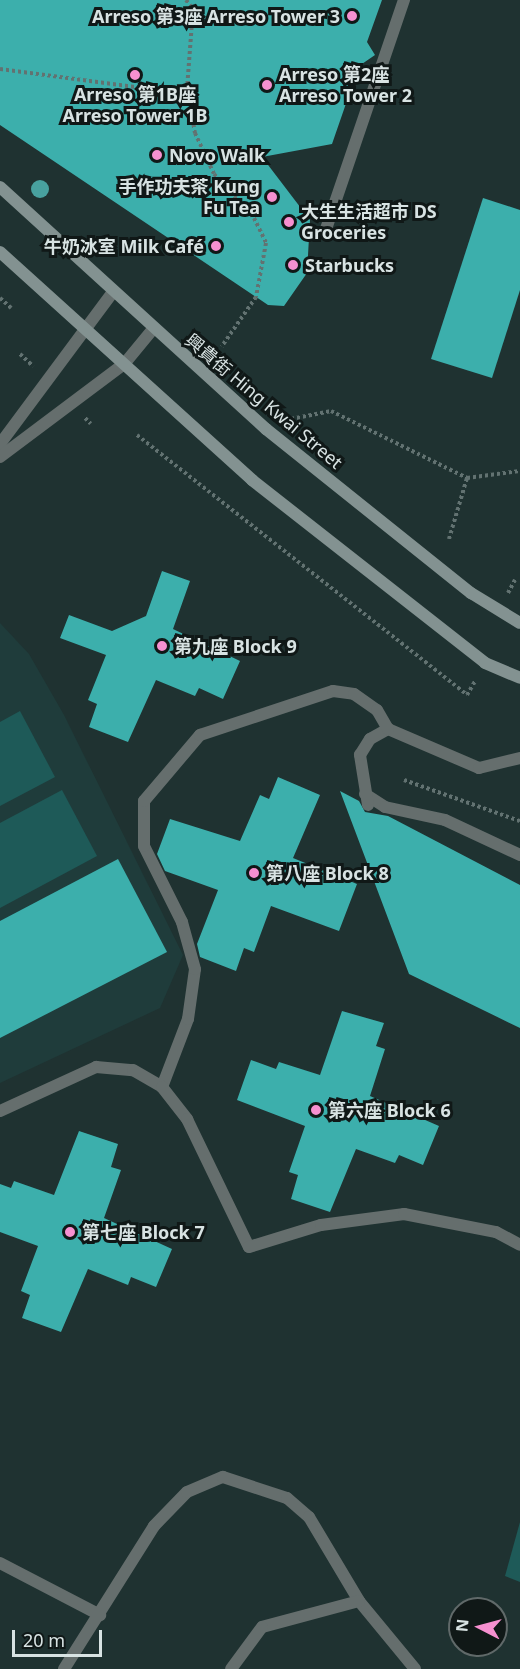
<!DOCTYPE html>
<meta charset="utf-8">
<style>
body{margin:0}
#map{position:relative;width:520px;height:1669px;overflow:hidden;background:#1f3231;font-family:"Noto Sans","Noto Sans TC",sans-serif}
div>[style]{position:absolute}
.built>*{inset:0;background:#1f3c3b}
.green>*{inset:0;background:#1e5a58}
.building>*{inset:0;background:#3cafac}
.path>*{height:4px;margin-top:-2px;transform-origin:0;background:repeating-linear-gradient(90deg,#627271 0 3px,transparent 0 6px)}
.lane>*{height:12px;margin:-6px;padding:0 6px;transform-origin:6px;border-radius:6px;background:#656e6d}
.street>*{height:12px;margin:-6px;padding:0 6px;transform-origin:6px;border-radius:6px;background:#656e6d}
.secondary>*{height:12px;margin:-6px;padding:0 6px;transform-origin:6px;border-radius:6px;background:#839291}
.trees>*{width:18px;height:18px;margin:-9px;border-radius:50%;background:#48a19f}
.dots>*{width:16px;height:16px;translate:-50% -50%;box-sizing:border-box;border:3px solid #101817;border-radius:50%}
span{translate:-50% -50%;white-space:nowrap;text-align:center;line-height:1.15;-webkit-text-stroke:6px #101817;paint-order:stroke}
.poi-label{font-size:18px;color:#d8e3e3;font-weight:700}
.right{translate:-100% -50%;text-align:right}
.left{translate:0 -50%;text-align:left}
.street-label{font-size:18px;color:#d8e3e3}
.north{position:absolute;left:448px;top:1597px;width:60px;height:60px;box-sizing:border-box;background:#101817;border:2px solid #606969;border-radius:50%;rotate:276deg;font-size:16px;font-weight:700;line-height:24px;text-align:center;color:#d8e3e3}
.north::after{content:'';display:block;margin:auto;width:21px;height:27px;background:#f690d0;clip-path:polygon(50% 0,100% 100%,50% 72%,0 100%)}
.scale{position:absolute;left:12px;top:1630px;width:90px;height:27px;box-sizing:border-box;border:3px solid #d8e3e3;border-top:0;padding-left:8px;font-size:18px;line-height:21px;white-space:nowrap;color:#d8e3e3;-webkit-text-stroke:4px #101817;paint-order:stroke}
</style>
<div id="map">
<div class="built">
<div style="clip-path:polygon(0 623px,29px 654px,64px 715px,183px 955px,160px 1008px,0 1083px)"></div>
</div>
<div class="green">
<div style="clip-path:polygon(20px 711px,55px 777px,0 806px,0 722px)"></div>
<div style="clip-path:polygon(62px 790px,97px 856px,0 908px,0 823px)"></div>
<div style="clip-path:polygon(520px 1522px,520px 1582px,505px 1576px)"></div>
</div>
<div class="building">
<div style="clip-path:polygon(0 0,382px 0,367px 42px,375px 55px,359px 66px,332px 144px,262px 157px,310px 220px,307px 273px,284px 306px,268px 305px,0 125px)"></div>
<div style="clip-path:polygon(483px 198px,520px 210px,520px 290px,492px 378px,431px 359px)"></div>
<div style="clip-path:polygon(162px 571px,190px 581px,173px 629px,240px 661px,223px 699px,199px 688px,195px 696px,156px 680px,128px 742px,89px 727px,97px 704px,88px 700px,106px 655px,60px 638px,69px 615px,112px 631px,146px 616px)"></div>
<div style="clip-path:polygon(278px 777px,320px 795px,293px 858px,357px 884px,339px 931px,271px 906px,254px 952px,244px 948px,236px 971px,200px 957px,197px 944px,218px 890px,165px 871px,157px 854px,170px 819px,240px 841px,260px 795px,269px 799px)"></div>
<div style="clip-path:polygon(340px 791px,359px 801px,365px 812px,388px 816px,520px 885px,520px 1028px,409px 974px)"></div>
<div style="clip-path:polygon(118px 859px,167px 952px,0 1038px,0 921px)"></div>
<div style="clip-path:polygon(342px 1011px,384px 1023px,376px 1046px,385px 1049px,370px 1096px,439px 1126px,423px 1165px,399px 1155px,395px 1163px,356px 1149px,330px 1212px,291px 1199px,298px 1175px,289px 1172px,305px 1126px,237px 1100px,251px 1060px,276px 1069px,279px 1062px,320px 1075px)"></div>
<div style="clip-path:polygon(79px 1131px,118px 1144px,111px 1167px,121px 1170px,104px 1218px,172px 1249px,156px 1287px,131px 1277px,128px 1285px,88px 1269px,61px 1332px,22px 1318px,30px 1295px,21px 1291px,38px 1246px,0 1232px,0 1184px,11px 1188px,14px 1181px,54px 1195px)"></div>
</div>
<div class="path">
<div style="left:186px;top:0;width:11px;rotate:52deg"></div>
<div style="left:193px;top:9px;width:80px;rotate:94.3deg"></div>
<div style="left:187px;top:89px;width:45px;rotate:79.7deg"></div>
<div style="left:195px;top:133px;width:45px;rotate:65.1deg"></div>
<div style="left:214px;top:174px;width:59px;rotate:47.7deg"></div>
<div style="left:254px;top:218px;width:28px;rotate:64deg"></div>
<div style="left:266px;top:243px;width:55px;rotate:100.5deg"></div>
<div style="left:256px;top:297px;width:60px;rotate:124.8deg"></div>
<div style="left:0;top:69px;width:189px;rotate:7.6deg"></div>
<div style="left:0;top:298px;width:15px;rotate:42deg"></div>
<div style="left:20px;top:354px;width:18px;rotate:43deg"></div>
<div style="left:85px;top:418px;width:8px;rotate:45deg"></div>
<div style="left:291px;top:419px;width:41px;rotate:-11.3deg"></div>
<div style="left:331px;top:411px;width:152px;rotate:26.2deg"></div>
<div style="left:467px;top:478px;width:53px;rotate:-7.5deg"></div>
<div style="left:137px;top:435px;width:420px;rotate:38.2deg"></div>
<div style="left:467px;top:695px;width:16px;rotate:-60deg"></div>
<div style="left:449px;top:539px;width:64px;rotate:-73.6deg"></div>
<div style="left:508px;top:593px;width:15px;rotate:-62deg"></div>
<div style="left:404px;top:780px;width:123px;rotate:19.5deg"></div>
</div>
<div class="lane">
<div style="left:326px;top:229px;width:242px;rotate:-71.2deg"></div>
<div style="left:365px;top:794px;width:24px;rotate:33deg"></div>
<div style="left:385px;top:807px;width:61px;rotate:12.2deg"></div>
<div style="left:445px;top:820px;width:83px;rotate:25deg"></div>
<div style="left:368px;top:805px;width:51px;rotate:-99.1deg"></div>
<div style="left:360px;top:755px;width:19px;rotate:-58deg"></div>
<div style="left:370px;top:739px;width:21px;rotate:-29deg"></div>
<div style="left:388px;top:729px;width:99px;rotate:23.2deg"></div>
<div style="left:479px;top:768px;width:42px;rotate:-13.7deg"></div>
<div style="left:162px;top:1087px;width:73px;rotate:-69.1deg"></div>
<div style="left:188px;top:1019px;width:50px;rotate:-82deg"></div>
<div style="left:195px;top:969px;width:49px;rotate:-105.5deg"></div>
<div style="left:182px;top:922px;width:85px;rotate:-116.6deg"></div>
<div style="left:144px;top:846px;width:45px;rotate:-90deg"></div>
<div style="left:144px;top:801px;width:87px;rotate:-49.7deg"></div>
<div style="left:200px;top:735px;width:140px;rotate:-18.3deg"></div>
<div style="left:333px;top:691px;width:21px;rotate:8deg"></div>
<div style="left:354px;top:694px;width:28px;rotate:35deg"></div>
<div style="left:377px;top:710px;width:22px;rotate:60deg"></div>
<div style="left:0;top:1111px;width:106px;rotate:-24.6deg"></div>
<div style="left:96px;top:1067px;width:37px;rotate:5deg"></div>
<div style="left:133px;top:1070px;width:34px;rotate:30deg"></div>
<div style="left:162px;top:1087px;width:41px;rotate:52deg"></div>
<div style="left:187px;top:1119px;width:142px;rotate:64.2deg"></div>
<div style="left:249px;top:1247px;width:75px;rotate:-17deg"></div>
<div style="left:321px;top:1225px;width:84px;rotate:-7.5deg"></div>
<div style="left:404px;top:1214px;width:94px;rotate:11.1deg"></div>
<div style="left:496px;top:1232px;width:27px;rotate:28deg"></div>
<div style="left:359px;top:1601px;width:88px;rotate:50.5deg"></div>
</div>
<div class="street">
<div style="left:0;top:444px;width:188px;rotate:-53.4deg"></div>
<div style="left:0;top:457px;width:156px;rotate:-36.9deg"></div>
<div style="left:125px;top:363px;width:44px;rotate:-50.5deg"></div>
<div style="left:0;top:1563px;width:113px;rotate:27.5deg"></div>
<div style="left:64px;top:1669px;width:169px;rotate:-57.8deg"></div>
<div style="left:154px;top:1526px;width:47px;rotate:-45.9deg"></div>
<div style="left:187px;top:1492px;width:39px;rotate:-23deg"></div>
<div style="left:223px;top:1477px;width:67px;rotate:18.2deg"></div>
<div style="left:287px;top:1498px;width:29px;rotate:41deg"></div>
<div style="left:309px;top:1517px;width:98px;rotate:59.2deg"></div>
<div style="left:359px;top:1601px;width:100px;rotate:165deg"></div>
<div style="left:262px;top:1627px;width:52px;rotate:126.4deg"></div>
</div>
<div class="secondary">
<div style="left:0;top:187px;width:360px;rotate:42.3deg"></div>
<div style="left:266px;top:429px;width:263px;rotate:38.7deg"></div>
<div style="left:471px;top:593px;width:57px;rotate:31.5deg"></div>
<div style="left:0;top:252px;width:340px;rotate:42.1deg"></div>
<div style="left:252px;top:480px;width:296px;rotate:38.1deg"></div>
<div style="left:485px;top:663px;width:38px;rotate:23deg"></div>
</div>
<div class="trees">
<div style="left:40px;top:189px"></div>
</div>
<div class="dots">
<div style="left:352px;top:16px;background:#f690d0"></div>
<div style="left:135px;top:75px;background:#f690d0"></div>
<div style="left:267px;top:85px;background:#f690d0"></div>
<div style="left:157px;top:155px;background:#f690d0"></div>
<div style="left:272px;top:197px;background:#f690d0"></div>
<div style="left:289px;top:222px;background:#f690d0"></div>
<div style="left:216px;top:246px;background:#f690d0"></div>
<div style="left:293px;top:265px;background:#f690d0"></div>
<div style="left:162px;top:646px;background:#f690d0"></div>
<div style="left:254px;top:873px;background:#f690d0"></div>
<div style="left:316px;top:1110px;background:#f690d0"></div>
<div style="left:70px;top:1232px;background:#f690d0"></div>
</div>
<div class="poi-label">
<span class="right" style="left:340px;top:16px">Arreso 第3座 Arreso Tower 3</span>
<span class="left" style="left:279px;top:85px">Arreso 第2座<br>Arreso Tower 2</span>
<span style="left:135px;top:105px">Arreso 第1B座<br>Arreso Tower 1B</span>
<span class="left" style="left:169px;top:155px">Novo Walk</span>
<span class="right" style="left:260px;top:197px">手作功夫茶 Kung<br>Fu Tea</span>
<span class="left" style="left:301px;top:222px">大生生活超市 DS<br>Groceries</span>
<span class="right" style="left:204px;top:246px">牛奶冰室 Milk Café</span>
<span class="left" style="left:305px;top:265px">Starbucks</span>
<span class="left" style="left:174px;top:646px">第九座 Block 9</span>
<span class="left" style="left:266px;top:873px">第八座 Block 8</span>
<span class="left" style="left:328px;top:1110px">第六座 Block 6</span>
<span class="left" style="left:82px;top:1232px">第七座 Block 7</span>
</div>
<div class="street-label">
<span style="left:264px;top:401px;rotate:40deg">興貴街 Hing Kwai Street</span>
</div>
<div class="north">N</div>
<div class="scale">20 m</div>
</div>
